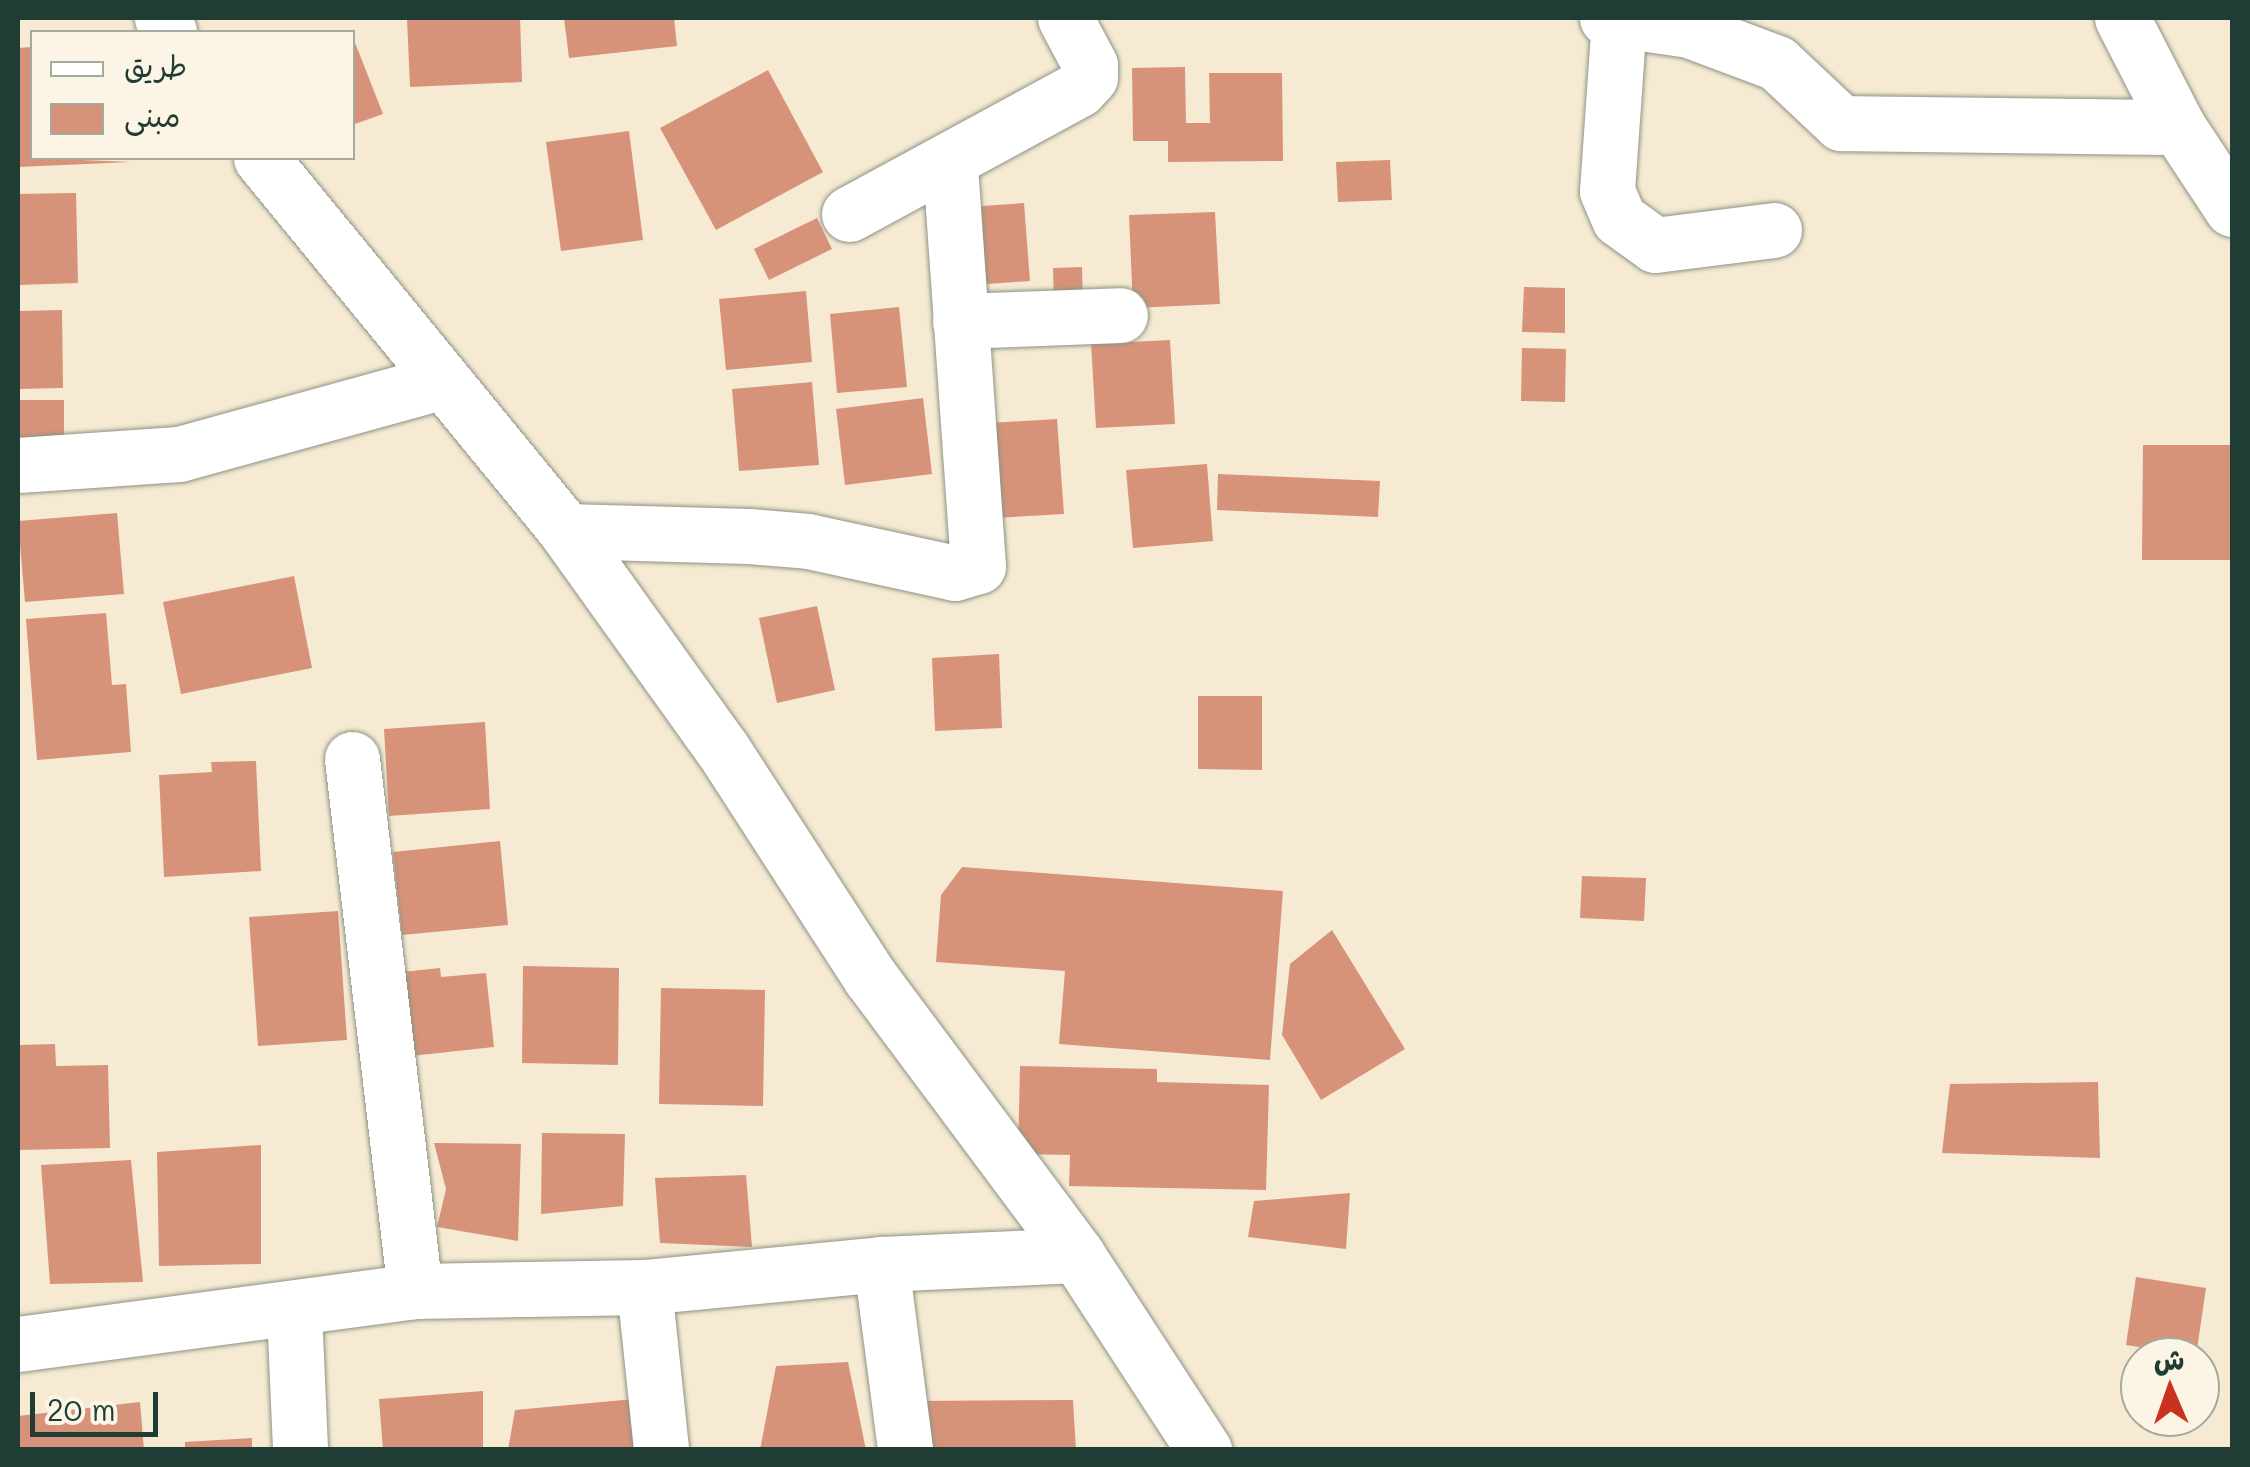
<!DOCTYPE html>
<meta charset="utf-8">
<style>
body{margin:0}
#map{position:relative;width:2250px;height:1467px;overflow:hidden;background:#f7ead3;font-family:Mali,"Playpen Sans Arabic",sans-serif}
div>[style]{position:absolute}
.building>*{inset:0;background:#d6937a}
.roads{filter:drop-shadow(0 0 2px #8b9484) drop-shadow(0 0 2px #8b9484)}
.minor>*{height:55px;margin:-27.5px;padding:0 27.5px;transform-origin:27.5px;border-radius:27.5px;background:#fff}
span{translate:-50% -50%;white-space:nowrap;text-align:center;line-height:1.15;-webkit-text-stroke:9px #fcf5e5;paint-order:stroke}
.frame{position:absolute;inset:0;border:20px solid #1f3d34;pointer-events:none}
.legend{position:absolute;left:30px;top:30px;width:325px;height:130px;box-sizing:border-box;background:#fcf5e5;border:2px solid #a4ab9e;margin:0;padding:12px 18px;list-style:none;font-size:30px;color:#1f3d34}
.legend li{display:flex;align-items:center;gap:20px;height:50px}
.legend b{width:50px;border:2px solid #a4ab9e}
.north{position:absolute;left:2120px;top:1337px;width:100px;height:100px;box-sizing:border-box;background:#fcf5e5;border:2px solid #a4ab9e;border-radius:50%;rotate:358deg;font-size:28px;font-weight:700;line-height:40px;text-align:center;color:#1f3d34}
.north::after{content:'';display:block;margin:auto;width:35px;height:45px;background:#c8321e;clip-path:polygon(50% 0,100% 100%,50% 72%,0 100%)}
.scale{position:absolute;left:30px;top:1392px;width:128px;height:45px;box-sizing:border-box;border:5px solid #1f3d34;border-top:0;padding-left:12px;font-size:30px;line-height:35px;white-space:nowrap;color:#1f3d34;-webkit-text-stroke:8px #fcf5e5;paint-order:stroke}
</style>
<div id="map">
<div class="building">
<div style="clip-path:polygon(407px 18px,520px 18px,522px 82px,410px 87px)"></div>
<div style="clip-path:polygon(564px 18px,674px 18px,677px 46px,569px 58px)"></div>
<div style="clip-path:polygon(352px 35px,383px 114px,352px 125px)"></div>
<div style="clip-path:polygon(32px 47px,32px 158px,131px 162px,18px 167px,18px 48px)"></div>
<div style="clip-path:polygon(1185px 67px,1186px 123px,1210px 123px,1209px 73px,1282px 73px,1283px 161px,1168px 162px,1168px 141px,1133px 141px,1132px 68px)"></div>
<div style="clip-path:polygon(768px 70px,823px 172px,716px 230px,660px 128px)"></div>
<div style="clip-path:polygon(629px 131px,643px 240px,561px 251px,546px 142px)"></div>
<div style="clip-path:polygon(1390px 160px,1392px 200px,1338px 202px,1336px 162px)"></div>
<div style="clip-path:polygon(76px 193px,78px 283px,18px 285px,18px 194px)"></div>
<div style="clip-path:polygon(1024px 203px,1030px 281px,974px 285px,968px 207px)"></div>
<div style="clip-path:polygon(1215px 212px,1220px 304px,1133px 308px,1129px 215px)"></div>
<div style="clip-path:polygon(817px 218px,832px 249px,769px 280px,754px 249px)"></div>
<div style="clip-path:polygon(1082px 267px,1083px 303px,1054px 304px,1053px 268px)"></div>
<div style="clip-path:polygon(1524px 287px,1565px 288px,1565px 333px,1522px 332px)"></div>
<div style="clip-path:polygon(806px 291px,812px 362px,726px 370px,719px 299px)"></div>
<div style="clip-path:polygon(899px 307px,907px 387px,837px 393px,830px 314px)"></div>
<div style="clip-path:polygon(62px 310px,63px 388px,18px 389px,18px 311px)"></div>
<div style="clip-path:polygon(1170px 340px,1175px 424px,1096px 428px,1091px 344px)"></div>
<div style="clip-path:polygon(1522px 348px,1566px 349px,1565px 402px,1521px 401px)"></div>
<div style="clip-path:polygon(812px 382px,819px 465px,739px 471px,732px 389px)"></div>
<div style="clip-path:polygon(923px 398px,932px 474px,845px 485px,836px 409px)"></div>
<div style="clip-path:polygon(18px 400px,64px 400px,64px 454px,18px 454px)"></div>
<div style="clip-path:polygon(1057px 419px,1064px 514px,996px 518px,990px 423px)"></div>
<div style="clip-path:polygon(2143px 445px,2230px 445px,2230px 560px,2142px 560px)"></div>
<div style="clip-path:polygon(1207px 464px,1213px 541px,1133px 548px,1126px 470px)"></div>
<div style="clip-path:polygon(1218px 474px,1380px 481px,1378px 517px,1217px 510px)"></div>
<div style="clip-path:polygon(117px 513px,124px 594px,25px 602px,18px 521px)"></div>
<div style="clip-path:polygon(294px 576px,312px 668px,181px 694px,163px 602px)"></div>
<div style="clip-path:polygon(817px 606px,835px 690px,777px 703px,759px 618px)"></div>
<div style="clip-path:polygon(106px 613px,112px 685px,126px 684px,131px 752px,37px 760px,26px 619px)"></div>
<div style="clip-path:polygon(999px 654px,1002px 728px,935px 731px,932px 658px)"></div>
<div style="clip-path:polygon(1198px 696px,1262px 696px,1262px 770px,1198px 769px)"></div>
<div style="clip-path:polygon(485px 722px,490px 809px,389px 816px,384px 729px)"></div>
<div style="clip-path:polygon(256px 761px,261px 871px,164px 877px,159px 775px,212px 772px,211px 762px)"></div>
<div style="clip-path:polygon(500px 841px,508px 925px,402px 935px,393px 852px)"></div>
<div style="clip-path:polygon(962px 867px,1283px 891px,1270px 1060px,1059px 1044px,1065px 971px,936px 962px,941px 895px)"></div>
<div style="clip-path:polygon(1582px 876px,1646px 878px,1644px 921px,1580px 918px)"></div>
<div style="clip-path:polygon(338px 911px,347px 1040px,258px 1046px,249px 917px)"></div>
<div style="clip-path:polygon(1332px 930px,1405px 1049px,1321px 1100px,1282px 1035px,1290px 964px)"></div>
<div style="clip-path:polygon(523px 966px,619px 968px,618px 1065px,522px 1063px)"></div>
<div style="clip-path:polygon(440px 968px,441px 977px,486px 973px,494px 1047px,402px 1057px,393px 973px)"></div>
<div style="clip-path:polygon(661px 988px,765px 990px,763px 1106px,659px 1104px)"></div>
<div style="clip-path:polygon(55px 1044px,56px 1066px,108px 1065px,110px 1148px,18px 1150px,18px 1045px)"></div>
<div style="clip-path:polygon(1020px 1066px,1157px 1069px,1157px 1082px,1269px 1085px,1266px 1190px,1069px 1186px,1070px 1155px,1018px 1154px)"></div>
<div style="clip-path:polygon(2098px 1082px,2100px 1158px,1942px 1153px,1950px 1084px)"></div>
<div style="clip-path:polygon(542px 1133px,625px 1134px,623px 1206px,541px 1214px)"></div>
<div style="clip-path:polygon(434px 1143px,521px 1144px,518px 1241px,437px 1227px,446px 1189px)"></div>
<div style="clip-path:polygon(261px 1145px,261px 1264px,159px 1266px,157px 1152px)"></div>
<div style="clip-path:polygon(131px 1160px,143px 1282px,50px 1284px,41px 1165px)"></div>
<div style="clip-path:polygon(746px 1175px,752px 1247px,660px 1243px,655px 1178px)"></div>
<div style="clip-path:polygon(1350px 1193px,1346px 1249px,1248px 1237px,1254px 1201px)"></div>
<div style="clip-path:polygon(2136px 1277px,2206px 1288px,2196px 1356px,2126px 1345px)"></div>
<div style="clip-path:polygon(848px 1362px,866px 1450px,760px 1450px,776px 1366px)"></div>
<div style="clip-path:polygon(483px 1391px,483px 1450px,383px 1450px,379px 1399px)"></div>
<div style="clip-path:polygon(634px 1399px,638px 1450px,508px 1450px,515px 1410px)"></div>
<div style="clip-path:polygon(1073px 1400px,1076px 1450px,929px 1450px,917px 1401px)"></div>
<div style="clip-path:polygon(140px 1402px,144px 1450px,18px 1450px,18px 1416px)"></div>
<div style="clip-path:polygon(252px 1438px,252px 1450px,185px 1450px,185px 1442px)"></div>
</div>
<div class="roads">
<div class="minor">
<div style="left:162px;top:18px;width:16px;rotate:63deg"></div>
<div style="left:1607px;top:18px;width:83px;rotate:8.3deg"></div>
<div style="left:1689px;top:30px;width:94px;rotate:20.6deg"></div>
<div style="left:1777px;top:63px;width:88px;rotate:43.2deg"></div>
<div style="left:1841px;top:123px;width:337px;rotate:0.7deg"></div>
<div style="left:2122px;top:18px;width:123px;rotate:62.8deg"></div>
<div style="left:2178px;top:127px;width:98px;rotate:56.6deg"></div>
<div style="left:1619px;top:19px;width:172px;rotate:94deg"></div>
<div style="left:1607px;top:191px;width:30px;rotate:67deg"></div>
<div style="left:1619px;top:219px;width:44px;rotate:35.8deg"></div>
<div style="left:1655px;top:245px;width:120px;rotate:-7.2deg"></div>
<div style="left:261px;top:158px;width:473px;rotate:50.7deg"></div>
<div style="left:561px;top:524px;width:278px;rotate:54.4deg"></div>
<div style="left:723px;top:750px;width:270px;rotate:57.1deg"></div>
<div style="left:870px;top:977px;width:347px;rotate:53.3deg"></div>
<div style="left:1077px;top:1255px;width:233px;rotate:56.9deg"></div>
<div style="left:849px;top:214px;width:262px;rotate:-28.5deg"></div>
<div style="left:1079px;top:89px;width:16px;rotate:-47deg"></div>
<div style="left:1090px;top:77px;width:12px;rotate:-90deg"></div>
<div style="left:1090px;top:65px;width:53px;rotate:-118deg"></div>
<div style="left:960px;top:321px;width:160px;rotate:-2.1deg"></div>
<div style="left:18px;top:465px;width:161px;rotate:-3.9deg"></div>
<div style="left:179px;top:454px;width:272px;rotate:-15.4deg"></div>
<div style="left:566px;top:531px;width:183px;rotate:1.6deg"></div>
<div style="left:749px;top:536px;width:59px;rotate:4.8deg"></div>
<div style="left:808px;top:541px;width:150px;rotate:12.3deg"></div>
<div style="left:955px;top:573px;width:24px;rotate:-17deg"></div>
<div style="left:978px;top:566px;width:402px;rotate:-94deg"></div>
<div style="left:352px;top:759px;width:536px;rotate:83.25deg"></div>
<div style="left:881px;top:1264px;width:188px;rotate:82.6deg"></div>
<div style="left:644px;top:1287px;width:164px;rotate:84deg"></div>
<div style="left:294px;top:1311px;width:139px;rotate:87.5deg"></div>
<div style="left:18px;top:1344px;width:401px;rotate:-7.6deg"></div>
<div style="left:415px;top:1291px;width:229px;rotate:-1deg"></div>
<div style="left:644px;top:1287px;width:238px;rotate:-5.5deg"></div>
<div style="left:881px;top:1264px;width:196px;rotate:-2.6deg"></div>
</div>
</div>
<div class="frame"></div>
<ul class="legend">
<li><b style="height:12px;background:#fff"></b>طريق</li>
<li><b style="height:28px;background:#d6937a"></b>مبنى</li>
</ul>
<div class="north">ش</div>
<div class="scale">20 m</div>
</div>
